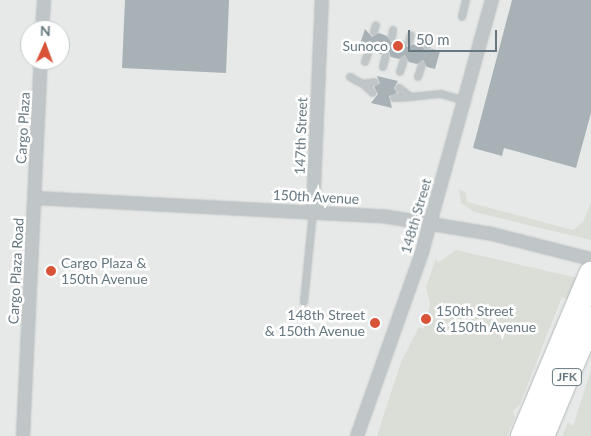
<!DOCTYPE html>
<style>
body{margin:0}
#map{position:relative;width:591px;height:436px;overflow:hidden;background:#f9f9f7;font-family:Lato,sans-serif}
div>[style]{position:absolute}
.built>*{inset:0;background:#e7e9e8}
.green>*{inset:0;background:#daded7}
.building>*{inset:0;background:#a8b1b6}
.roads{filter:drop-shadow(0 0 1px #b4b9bb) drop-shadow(0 0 1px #b4b9bb)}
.lane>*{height:6px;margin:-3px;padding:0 3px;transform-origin:3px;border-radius:3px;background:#c0c5c8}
.street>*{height:12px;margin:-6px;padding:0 6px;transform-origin:6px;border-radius:6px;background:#c0c5c8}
.highway>*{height:24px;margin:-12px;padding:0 12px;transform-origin:12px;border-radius:12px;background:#fff}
.dots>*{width:14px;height:14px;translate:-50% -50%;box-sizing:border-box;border:2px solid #fff;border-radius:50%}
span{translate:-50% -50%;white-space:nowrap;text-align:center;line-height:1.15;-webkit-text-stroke:5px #fff;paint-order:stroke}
.shield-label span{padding:1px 4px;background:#fff;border:1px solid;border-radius:4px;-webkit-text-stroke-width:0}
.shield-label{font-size:12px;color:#667780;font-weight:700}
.poi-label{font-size:14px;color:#667780}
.right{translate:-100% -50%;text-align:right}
.left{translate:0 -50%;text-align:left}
.street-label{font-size:14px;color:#667780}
.north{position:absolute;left:20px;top:20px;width:50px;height:50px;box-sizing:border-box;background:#fff;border:1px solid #c2c9cc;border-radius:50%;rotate:2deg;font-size:14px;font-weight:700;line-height:20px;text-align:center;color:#667780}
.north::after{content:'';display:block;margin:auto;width:18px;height:22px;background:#d95338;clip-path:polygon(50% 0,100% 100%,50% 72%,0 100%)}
.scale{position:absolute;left:408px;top:30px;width:89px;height:22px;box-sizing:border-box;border:2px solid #667780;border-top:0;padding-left:6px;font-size:15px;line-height:18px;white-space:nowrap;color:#667780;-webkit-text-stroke:4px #fff;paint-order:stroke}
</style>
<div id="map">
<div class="built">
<div style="clip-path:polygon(evenodd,0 0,591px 0,591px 436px,0 436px,0 0,30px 30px,60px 30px,60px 60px,30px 60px,30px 30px)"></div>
</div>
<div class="green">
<div style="clip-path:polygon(459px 189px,465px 192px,467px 202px,573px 230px,583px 222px,591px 203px,591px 240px,474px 212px,461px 203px)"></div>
<div style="clip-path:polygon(456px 250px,591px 281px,591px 309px,562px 297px,520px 404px,513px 411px,515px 417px,507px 436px,377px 436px,401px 362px,419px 327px,424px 329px,430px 304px,426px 287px,436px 259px,438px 263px)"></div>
<div style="clip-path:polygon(591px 370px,591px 436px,562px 436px,568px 422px,573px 426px)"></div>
</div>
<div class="building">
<div style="clip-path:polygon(125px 0,229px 0,226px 73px,122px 68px)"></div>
<div style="clip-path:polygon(512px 0,591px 0,591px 113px,576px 168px,504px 148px,502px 156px,473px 148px)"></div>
<div style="clip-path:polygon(365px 29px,372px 37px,379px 33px,387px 36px,391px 42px,397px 39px,404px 41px,407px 47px,414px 44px,422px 46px,426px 52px,432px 49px,440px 51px,435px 69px,427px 67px,423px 60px,417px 64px,409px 62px,405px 55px,399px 59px,391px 57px,388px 50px,381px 54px,374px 52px,370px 45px,359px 47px)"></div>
<div style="clip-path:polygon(377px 76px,398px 81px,394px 88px,397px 93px,389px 96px,392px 108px,371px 103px,378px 94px,374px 87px,380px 83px)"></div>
</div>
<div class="roads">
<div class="lane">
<div style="left:462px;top:17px;width:17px;rotate:-77deg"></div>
<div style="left:374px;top:32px;width:7px;rotate:-74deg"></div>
<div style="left:392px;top:37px;width:7px;rotate:-82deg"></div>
<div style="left:409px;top:42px;width:7px;rotate:-74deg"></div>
<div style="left:427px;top:47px;width:7px;rotate:-82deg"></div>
<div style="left:365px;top:62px;width:13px;rotate:-72deg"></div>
<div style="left:383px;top:67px;width:12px;rotate:-76deg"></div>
<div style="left:400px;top:72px;width:13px;rotate:-72deg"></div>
<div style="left:350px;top:77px;width:15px;rotate:28deg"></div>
<div style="left:363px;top:84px;width:12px;rotate:-9deg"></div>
<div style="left:418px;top:77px;width:13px;rotate:-72deg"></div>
<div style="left:363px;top:84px;width:13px;rotate:42deg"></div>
<div style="left:399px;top:88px;width:15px;rotate:37deg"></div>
<div style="left:411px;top:97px;width:30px;rotate:-6deg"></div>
<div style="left:441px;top:94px;width:25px;rotate:16deg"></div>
<div style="left:394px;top:98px;width:17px;rotate:-3deg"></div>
<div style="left:304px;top:302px;width:90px;rotate:-84.3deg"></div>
</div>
<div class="street">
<div style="left:42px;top:30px;width:30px;rotate:-86deg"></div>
<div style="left:35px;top:198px;width:347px;rotate:3deg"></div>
<div style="left:382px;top:216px;width:111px;rotate:9.3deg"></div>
<div style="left:492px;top:234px;width:102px;rotate:14.2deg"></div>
<div style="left:313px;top:211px;width:211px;rotate:-87.6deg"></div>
<div style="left:23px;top:436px;width:376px;rotate:-87.3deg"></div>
<div style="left:357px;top:436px;width:195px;rotate:-70.5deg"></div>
<div style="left:422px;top:252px;width:262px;rotate:-74.5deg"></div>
</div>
<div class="highway">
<div style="left:523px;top:436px;width:176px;rotate:-67.2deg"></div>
<div style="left:542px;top:436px;width:127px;rotate:-67.3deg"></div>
</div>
</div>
<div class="dots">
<div style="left:398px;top:46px;background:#d95338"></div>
<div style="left:51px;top:271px;background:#d95338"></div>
<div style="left:426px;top:319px;background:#d95338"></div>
<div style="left:375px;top:323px;background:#d95338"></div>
</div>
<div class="shield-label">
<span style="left:567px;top:377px">JFK</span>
</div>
<div class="poi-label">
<span class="right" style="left:388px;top:46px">Sunoco</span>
<span class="left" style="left:61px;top:271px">Cargo Plaza &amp;<br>150th Avenue</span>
<span class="left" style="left:436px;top:319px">150th Street<br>&amp; 150th Avenue</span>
<span class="right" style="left:365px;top:323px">148th Street<br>&amp; 150th Avenue</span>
</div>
<div class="street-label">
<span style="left:23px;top:128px;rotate:-87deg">Cargo Plaza</span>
<span style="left:301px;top:136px;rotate:-88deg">147th Street</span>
<span style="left:316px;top:197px;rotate:3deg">150th Avenue</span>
<span style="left:416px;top:216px;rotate:-74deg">148th Street</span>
<span style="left:16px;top:271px;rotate:-87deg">Cargo Plaza Road</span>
</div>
<div class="north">N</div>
<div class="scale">50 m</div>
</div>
